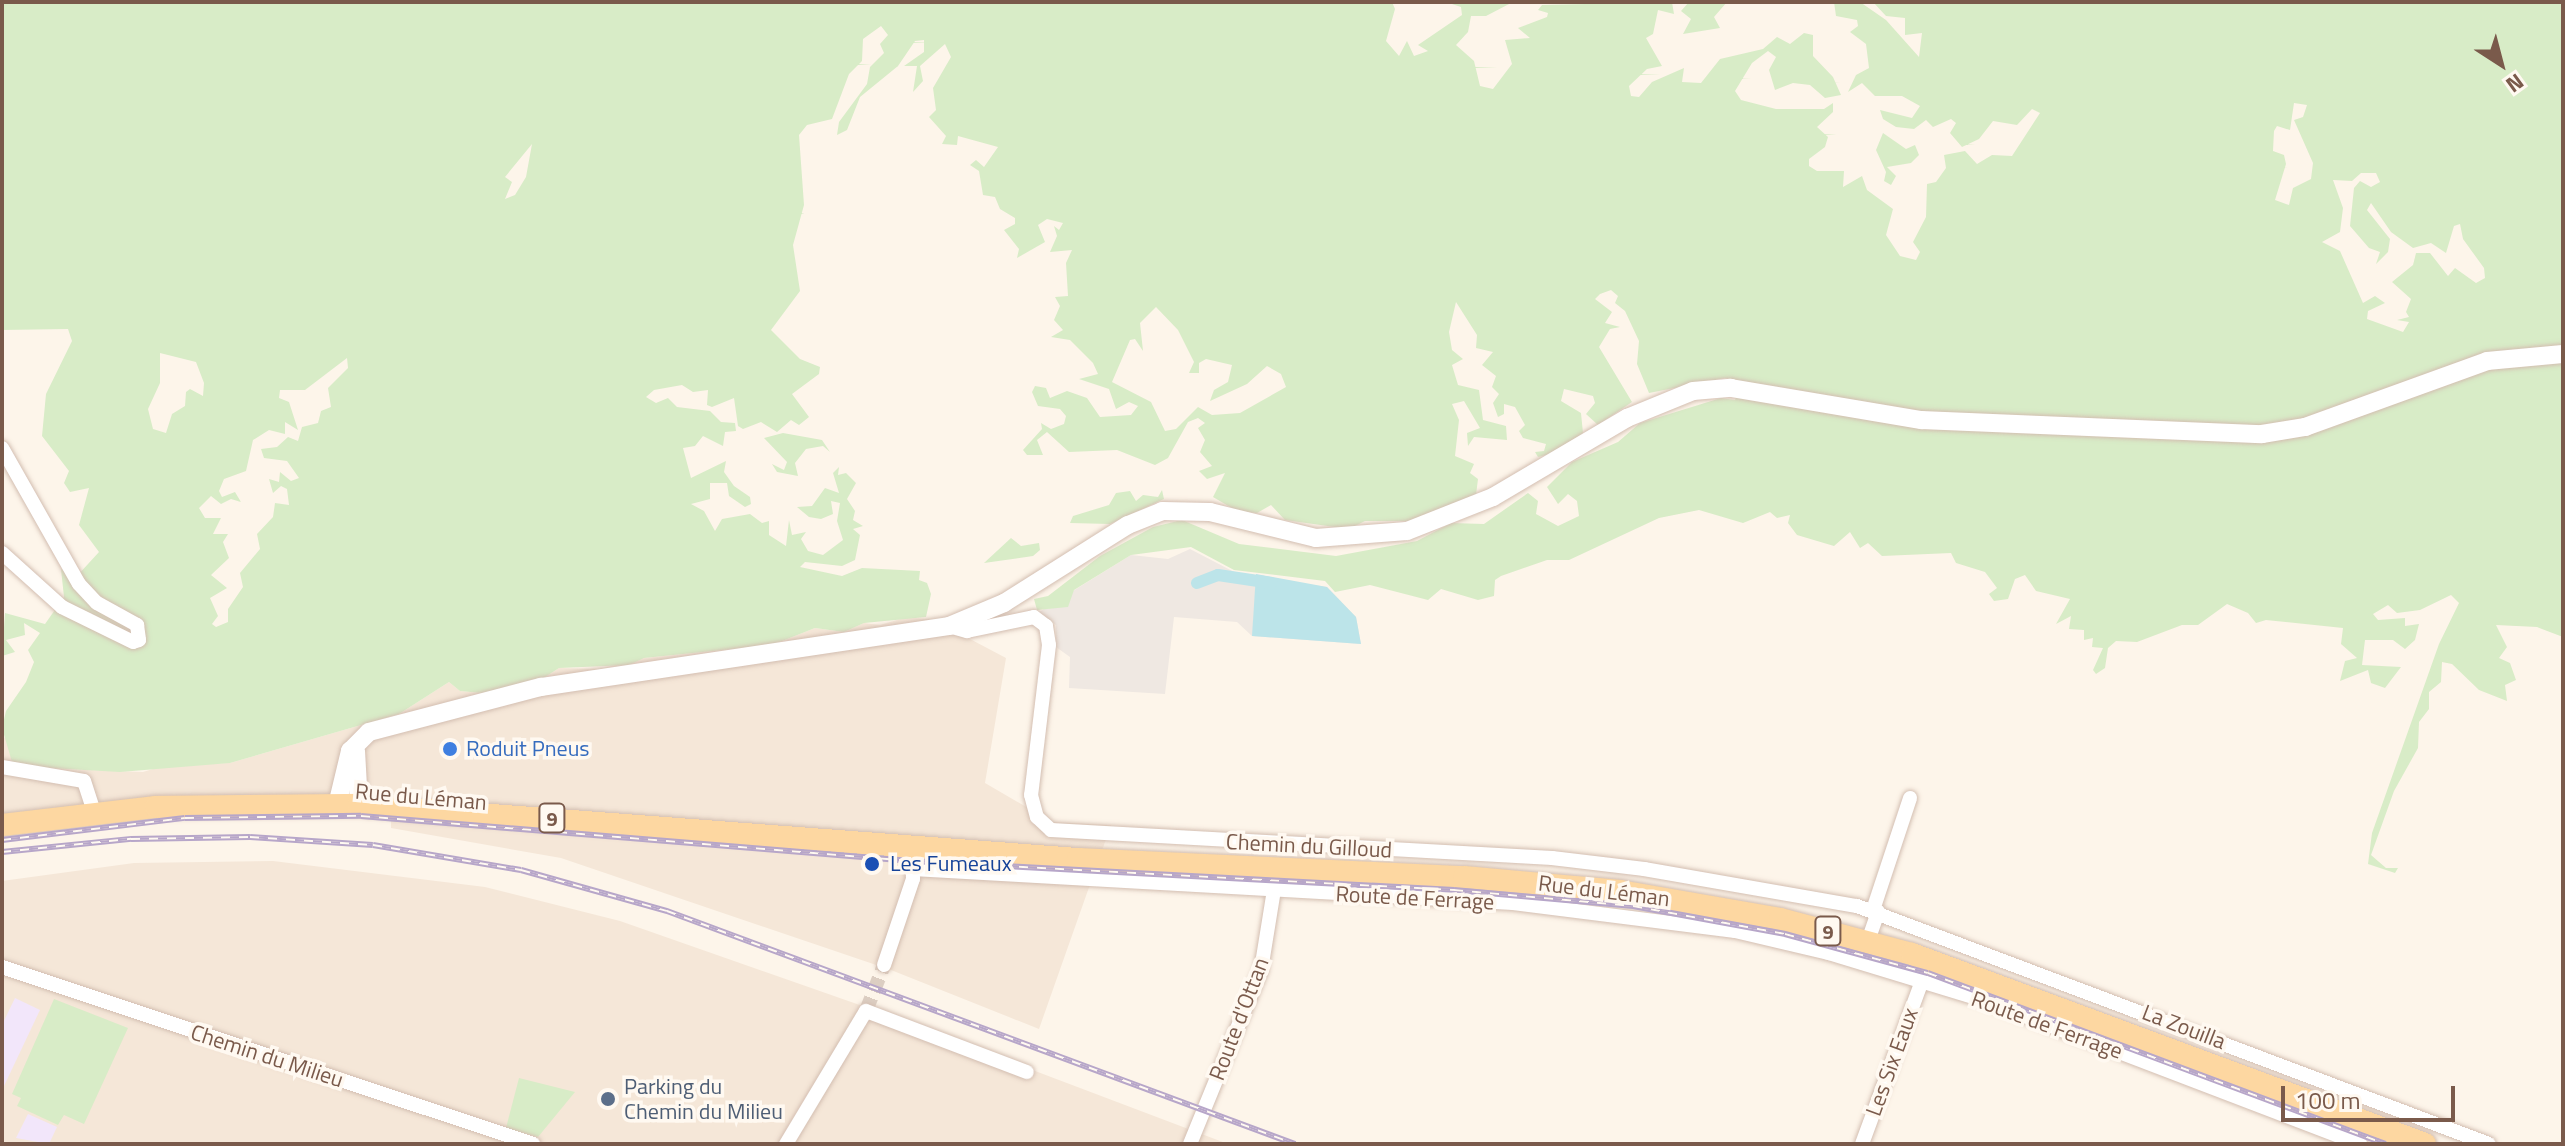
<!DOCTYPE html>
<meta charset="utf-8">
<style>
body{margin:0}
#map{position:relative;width:2565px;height:1146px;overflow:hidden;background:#fdf5ea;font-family:"Titillium Web",sans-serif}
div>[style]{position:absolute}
.residential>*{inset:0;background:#f5e7d8}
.industrial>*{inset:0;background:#efe8e2}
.education>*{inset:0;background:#f2e6fa}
.green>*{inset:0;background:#d8ecc7}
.water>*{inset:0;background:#bce4e9}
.canal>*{height:12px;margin:-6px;padding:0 6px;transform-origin:6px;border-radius:6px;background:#bce4e9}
.street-tunnel>*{height:14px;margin-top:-7px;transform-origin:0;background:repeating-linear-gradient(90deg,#dccec2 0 14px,transparent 0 21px)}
.roads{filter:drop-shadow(0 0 2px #d3beb1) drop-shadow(0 0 2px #d3beb1)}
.street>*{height:14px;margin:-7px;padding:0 7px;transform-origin:7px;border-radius:7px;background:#fff}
.secondary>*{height:18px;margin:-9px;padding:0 9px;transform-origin:9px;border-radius:9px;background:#fff}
.primary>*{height:22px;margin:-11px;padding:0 11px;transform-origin:11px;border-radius:11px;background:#fdd7a1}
.rail>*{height:6px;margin-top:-3px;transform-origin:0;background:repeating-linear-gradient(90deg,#fff9f1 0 9px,#b7a6c9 0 18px);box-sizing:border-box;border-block:2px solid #b7a6c9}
.dots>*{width:22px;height:22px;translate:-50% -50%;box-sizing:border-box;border:4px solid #fff9f1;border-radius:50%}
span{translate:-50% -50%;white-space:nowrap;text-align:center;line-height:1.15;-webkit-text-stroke:7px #fff9f1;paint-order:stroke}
.shield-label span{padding:2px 6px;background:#fff9f1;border:2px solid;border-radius:6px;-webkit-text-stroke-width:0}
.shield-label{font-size:20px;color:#7a5a4b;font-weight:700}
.shop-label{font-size:22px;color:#366cbe}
.left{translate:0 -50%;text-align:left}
.street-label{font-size:22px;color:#7a5a4b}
.transit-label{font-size:22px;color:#164399}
.service-label{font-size:22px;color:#4e5e75}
.frame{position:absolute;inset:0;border:4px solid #7a5a4b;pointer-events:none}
.north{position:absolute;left:2461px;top:24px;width:80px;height:80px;-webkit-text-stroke:6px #fff9f1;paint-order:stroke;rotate:144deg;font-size:22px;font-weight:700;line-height:32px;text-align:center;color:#7a5a4b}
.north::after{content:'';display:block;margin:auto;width:28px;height:36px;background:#7a5a4b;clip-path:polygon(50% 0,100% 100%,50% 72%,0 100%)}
.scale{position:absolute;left:2281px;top:1086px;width:174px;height:36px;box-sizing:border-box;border:4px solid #7a5a4b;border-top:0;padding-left:10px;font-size:24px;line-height:28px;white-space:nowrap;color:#7a5a4b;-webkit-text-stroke:6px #fff9f1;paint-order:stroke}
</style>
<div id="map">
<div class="residential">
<div style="clip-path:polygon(907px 617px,934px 620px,1006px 658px,985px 783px,1052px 822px,1111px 825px,1039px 1029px,891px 970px,561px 858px,391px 828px,391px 811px,99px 819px,2px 836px,2px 735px,11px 745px,10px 754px,62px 769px,143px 772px,166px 765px,230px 763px,399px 714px,449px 682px,460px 691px,482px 693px,536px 683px,559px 668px,599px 669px,644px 658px,772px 645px,815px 628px,844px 632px,864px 623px,880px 625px)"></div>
<div style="clip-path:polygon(273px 861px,485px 887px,620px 921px,874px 1010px,1228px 1144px,2px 1144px,2px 881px,134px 863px)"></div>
</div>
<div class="industrial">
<div style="clip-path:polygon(1190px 549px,1238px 574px,1327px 587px,1356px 617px,1361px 644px,1252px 636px,1237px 622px,1174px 617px,1165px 694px,1069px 688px,1070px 657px,1056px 647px,1056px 625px,1039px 612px,1131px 555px,1168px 559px)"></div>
</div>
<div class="education">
<div style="clip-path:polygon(15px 998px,40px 1010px,4px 1086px,2px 1025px)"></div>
<div style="clip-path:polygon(28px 1114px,57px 1127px,49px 1144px,16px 1138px)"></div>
</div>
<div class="green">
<div style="clip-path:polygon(evenodd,2px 2px,1392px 2px,1395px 9px,1386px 41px,1399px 56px,1407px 41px,1414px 56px,1428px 51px,1418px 45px,1462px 15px,1461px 7px,1446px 2px,1513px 2px,1486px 16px,1471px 16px,1468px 32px,1456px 45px,1474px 61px,1480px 86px,1493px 89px,1512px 64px,1505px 40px,1530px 38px,1518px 28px,1547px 17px,1548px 13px,1538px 10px,1542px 5px,1672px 2px,1674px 14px,1658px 10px,1653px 34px,1646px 38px,1662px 66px,1647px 69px,1629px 86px,1631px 96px,1639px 97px,1652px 82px,1684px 68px,1682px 82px,1701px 83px,1720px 59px,1763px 49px,1777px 37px,1790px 44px,1804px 33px,1813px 35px,1813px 56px,1833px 77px,1841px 95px,1825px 98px,1810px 85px,1793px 83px,1775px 90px,1769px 70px,1776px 57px,1768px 51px,1752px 63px,1735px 91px,1741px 100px,1776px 109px,1824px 109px,1833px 103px,1833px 112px,1817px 127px,1828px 137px,1825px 147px,1809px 159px,1809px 166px,1817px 171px,1844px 171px,1843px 187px,1862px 176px,1867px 190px,1893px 209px,1886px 235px,1900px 256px,1916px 260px,1920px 252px,1913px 242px,1926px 217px,1927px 184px,1936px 182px,1946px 168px,1944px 155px,1965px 151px,1977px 164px,1992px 155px,2012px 156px,2040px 113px,2032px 109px,2017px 125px,1993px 121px,1979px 139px,1962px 147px,1950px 133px,1956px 123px,1951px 119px,1933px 127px,1926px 120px,1914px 129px,1896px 127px,1883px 119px,1880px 110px,1912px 118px,1920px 106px,1902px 96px,1875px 96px,1862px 83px,1848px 92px,1856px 75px,1869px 68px,1866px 44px,1850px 32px,1858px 26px,1857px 20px,1836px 16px,1834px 2px,1860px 2px,1886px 20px,1919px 57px,1922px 33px,1905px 35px,1905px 18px,1886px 16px,1873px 2px,2563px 2px,2563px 637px,2537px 627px,2496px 625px,2507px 647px,2499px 658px,2510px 663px,2516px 680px,2505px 685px,2507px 701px,2479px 690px,2452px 664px,2442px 662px,2441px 682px,2429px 692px,2429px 709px,2419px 722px,2418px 748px,2394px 791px,2371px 855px,2386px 868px,2398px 868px,2395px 873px,2368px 864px,2372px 833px,2439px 644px,2459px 603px,2451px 595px,2420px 610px,2397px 613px,2388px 605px,2373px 614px,2378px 620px,2405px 618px,2405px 626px,2419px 624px,2415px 640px,2405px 649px,2393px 640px,2365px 640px,2362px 665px,2401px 667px,2385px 688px,2371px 683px,2368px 670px,2340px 681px,2345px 661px,2357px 658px,2341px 644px,2343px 628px,2266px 620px,2256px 623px,2248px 613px,2227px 604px,2198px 625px,2182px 625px,2137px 642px,2116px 641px,2108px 648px,2105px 668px,2096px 674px,2093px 670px,2103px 648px,2092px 647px,2093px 638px,2084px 640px,2084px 630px,2069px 629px,2071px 616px,2056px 624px,2070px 599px,2036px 591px,2025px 575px,2015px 579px,2008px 599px,1994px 601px,1989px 594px,1997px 588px,1985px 572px,1956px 563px,1951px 553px,1882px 556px,1868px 543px,1860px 548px,1850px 532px,1834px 546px,1797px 535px,1788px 523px,1790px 515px,1777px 518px,1770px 512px,1743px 523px,1699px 510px,1659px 518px,1569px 560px,1547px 560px,1501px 576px,1495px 580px,1494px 596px,1478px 600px,1441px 589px,1428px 600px,1370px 585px,1335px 592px,1325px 581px,1234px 570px,1191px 547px,1131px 555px,1074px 590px,1068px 607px,1037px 610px,1034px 599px,1048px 596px,1100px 556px,1153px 527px,1182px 520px,1239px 544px,1336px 556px,1417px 541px,1451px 523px,1484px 524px,1528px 493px,1538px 501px,1536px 514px,1558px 526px,1579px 516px,1577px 501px,1568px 494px,1558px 504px,1547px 487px,1572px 462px,1618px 442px,1640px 423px,1721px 398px,1735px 400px,1741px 382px,1725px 378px,1649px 393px,1637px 364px,1639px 341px,1625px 311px,1615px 303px,1618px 296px,1611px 290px,1600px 294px,1595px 299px,1612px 312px,1605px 323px,1620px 327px,1610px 329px,1599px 347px,1632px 402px,1598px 425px,1586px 414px,1595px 403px,1593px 396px,1564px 389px,1561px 401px,1581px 413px,1583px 433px,1554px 453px,1538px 457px,1535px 452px,1544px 451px,1546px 444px,1523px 438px,1519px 431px,1525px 425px,1515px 407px,1504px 404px,1504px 414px,1498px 417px,1493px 403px,1499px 394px,1492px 387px,1496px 376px,1482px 365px,1493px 352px,1476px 348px,1477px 335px,1456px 302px,1449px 332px,1452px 350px,1463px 359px,1452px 365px,1458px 385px,1479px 390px,1483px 420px,1506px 426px,1507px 440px,1474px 437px,1468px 446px,1467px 433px,1480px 428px,1464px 401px,1452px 404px,1459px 420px,1455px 456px,1474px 464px,1470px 473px,1478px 479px,1476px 495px,1415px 521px,1365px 521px,1349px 529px,1285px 520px,1271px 505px,1257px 513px,1237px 511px,1213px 497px,1225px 473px,1207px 479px,1199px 471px,1212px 466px,1200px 452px,1205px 440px,1198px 428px,1205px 423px,1198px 418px,1188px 422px,1168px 458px,1155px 465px,1117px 450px,1069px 452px,1047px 432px,1037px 440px,1043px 455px,1027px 455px,1023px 450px,1042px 429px,1041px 423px,1051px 429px,1064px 424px,1066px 416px,1060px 409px,1038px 406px,1032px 392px,1035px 386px,1046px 388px,1050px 398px,1067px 391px,1087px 398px,1100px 417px,1131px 415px,1138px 406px,1129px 402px,1116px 409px,1109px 389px,1079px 379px,1098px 374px,1093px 363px,1070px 340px,1051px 337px,1063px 330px,1054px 320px,1060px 306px,1055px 297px,1068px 296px,1066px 263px,1072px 250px,1050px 252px,1057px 236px,1054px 226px,1059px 230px,1063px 223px,1047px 219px,1038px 225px,1045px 242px,1017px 258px,1019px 249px,1004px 230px,1015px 224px,1015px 218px,1000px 209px,995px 197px,983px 195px,979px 171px,970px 165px,976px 160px,984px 167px,998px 147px,958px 136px,957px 145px,942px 144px,946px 136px,929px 117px,936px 110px,933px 88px,951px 57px,945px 44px,920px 66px,923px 81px,913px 92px,917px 66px,904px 66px,924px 52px,924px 40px,915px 41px,898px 66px,860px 97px,847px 130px,837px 135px,839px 122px,867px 84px,870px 67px,884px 53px,880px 44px,888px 35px,881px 26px,863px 39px,862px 61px,849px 74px,832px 119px,807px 125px,799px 135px,804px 205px,793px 245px,800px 291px,771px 330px,800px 359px,820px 367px,819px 374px,792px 394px,809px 417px,799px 425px,791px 420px,777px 432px,761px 422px,743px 429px,738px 426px,734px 398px,712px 407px,707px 405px,708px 390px,693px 392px,682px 385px,654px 390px,646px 397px,656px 403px,668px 398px,677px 407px,710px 411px,721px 422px,735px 423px,736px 431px,725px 432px,723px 446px,703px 436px,695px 446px,683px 448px,691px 478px,726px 461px,724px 472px,734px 486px,750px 497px,751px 504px,745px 507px,729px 496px,727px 483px,710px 483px,710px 499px,691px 504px,704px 511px,715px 531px,722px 519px,750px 514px,762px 523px,769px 521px,769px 535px,786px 546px,789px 520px,792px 535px,806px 532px,801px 539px,808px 551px,823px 555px,843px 540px,837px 521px,840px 503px,831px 501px,833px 514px,821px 519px,809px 517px,797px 507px,812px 506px,825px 488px,839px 493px,833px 473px,839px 467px,838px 475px,846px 473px,856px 483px,847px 499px,855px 511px,853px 520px,863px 526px,853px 529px,860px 535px,855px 560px,842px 566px,805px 562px,800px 567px,842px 576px,862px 568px,920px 571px,919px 580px,927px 583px,931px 594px,926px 617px,864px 623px,844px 632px,815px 628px,772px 645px,644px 658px,629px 665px,559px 668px,536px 683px,482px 693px,460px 691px,449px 682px,399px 714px,230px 763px,120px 772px,31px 767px,12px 762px,2px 728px,6px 711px,26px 682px,34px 662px,28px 650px,40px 633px,24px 623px,25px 635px,6px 640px,15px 652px,2px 656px,5px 613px,45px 624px,64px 597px,61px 569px,77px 576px,99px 552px,79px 525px,89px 488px,70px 492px,64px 483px,69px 471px,42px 436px,46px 394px,72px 341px,68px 329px,2px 330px,2px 2px,2294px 103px,2307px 105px,2303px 117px,2294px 120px,2313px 163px,2311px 179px,2293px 188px,2289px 205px,2275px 200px,2286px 164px,2284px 155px,2273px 151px,2274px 131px,2277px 126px,2290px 130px,2294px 103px,2px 2px,532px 144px,526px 177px,515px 195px,505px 199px,512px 182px,505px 177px,532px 144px,2px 2px,2361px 173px,2376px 173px,2380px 182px,2371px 187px,2360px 181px,2354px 188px,2350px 226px,2369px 248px,2380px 252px,2376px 264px,2388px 252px,2390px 239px,2367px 210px,2371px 203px,2391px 232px,2413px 248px,2431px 243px,2446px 253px,2454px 226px,2460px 224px,2463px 239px,2484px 268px,2485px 278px,2476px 283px,2455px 268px,2448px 276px,2430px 253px,2416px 253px,2413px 265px,2392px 282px,2411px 299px,2406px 312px,2409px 317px,2397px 320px,2409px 322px,2403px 332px,2367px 319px,2368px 311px,2385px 303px,2375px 296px,2363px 303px,2340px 251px,2322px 242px,2340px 232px,2343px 208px,2333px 180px,2352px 181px,2361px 173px,2px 2px,1156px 307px,1178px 330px,1194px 362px,1189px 373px,1199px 373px,1199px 363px,1206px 359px,1232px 365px,1228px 382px,1214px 390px,1210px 401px,1247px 384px,1267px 366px,1281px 374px,1286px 387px,1240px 413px,1212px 415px,1198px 407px,1176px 429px,1165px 431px,1151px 402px,1112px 382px,1130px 340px,1135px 339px,1143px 351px,1140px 323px,1156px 307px,2px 2px,160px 353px,196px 362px,204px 383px,203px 396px,190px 389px,186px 392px,185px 406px,172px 414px,166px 433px,153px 429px,148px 409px,160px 383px,160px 353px,2px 2px,347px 358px,348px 368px,328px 388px,331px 407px,321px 411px,318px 423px,302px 427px,298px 441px,288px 437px,277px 447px,261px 449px,264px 458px,287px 461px,299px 478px,291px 481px,280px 472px,279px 482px,269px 479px,273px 493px,281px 486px,287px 489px,289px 505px,275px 503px,273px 517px,257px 534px,260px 549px,240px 573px,243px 587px,228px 609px,228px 622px,216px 627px,212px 624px,218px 616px,210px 598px,227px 588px,211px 575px,229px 558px,223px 542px,228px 534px,213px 534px,221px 518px,205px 518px,199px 508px,211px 496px,221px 504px,231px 499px,241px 502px,235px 492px,222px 497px,219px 491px,224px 479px,246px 471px,253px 440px,269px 430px,285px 434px,285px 422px,298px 430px,289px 402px,279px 398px,280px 390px,305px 390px,347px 358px)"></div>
<div style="clip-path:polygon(1689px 2px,1727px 2px,1714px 17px,1720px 28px,1683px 34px,1691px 19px,1681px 11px)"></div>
<div style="clip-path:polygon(1883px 133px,1906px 149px,1915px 145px,1919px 155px,1911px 163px,1887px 167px,1896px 176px,1891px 185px,1884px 181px,1886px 172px,1876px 150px)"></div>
<div style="clip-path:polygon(783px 433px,822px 440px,830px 452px,823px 446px,806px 449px,795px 463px,798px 476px,777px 472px,772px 464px,784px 470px,787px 462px,764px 438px)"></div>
<div style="clip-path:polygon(1130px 491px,1136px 501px,1143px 495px,1158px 497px,1162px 490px,1164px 499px,1110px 524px,1070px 523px,1073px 516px,1109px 505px,1116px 493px)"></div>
<div style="clip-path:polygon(1011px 538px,1021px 546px,1039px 543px,1040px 550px,1033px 556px,984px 563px)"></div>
<div style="clip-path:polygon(54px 999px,128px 1028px,84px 1124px,64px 1115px,58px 1125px,17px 1106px,21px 1098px,12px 1094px)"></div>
<div style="clip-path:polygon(519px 1078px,575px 1092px,538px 1137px,506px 1128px)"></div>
</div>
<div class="water">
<div style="clip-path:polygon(1256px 574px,1327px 587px,1356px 617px,1361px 644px,1252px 636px)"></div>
</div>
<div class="canal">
<div style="left:1197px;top:583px;width:22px;rotate:-21deg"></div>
<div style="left:1218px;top:575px;width:54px;rotate:8.6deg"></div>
</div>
<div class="street-tunnel">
<div style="left:866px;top:1011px;width:49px;rotate:-68.6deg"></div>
</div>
<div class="roads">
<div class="street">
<div style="left:2px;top:448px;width:156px;rotate:60.5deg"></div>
<div style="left:79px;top:584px;width:26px;rotate:47deg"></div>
<div style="left:97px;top:603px;width:46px;rotate:28.8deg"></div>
<div style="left:137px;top:625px;width:15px;rotate:82deg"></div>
<div style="left:139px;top:640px;width:6px;rotate:162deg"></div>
<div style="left:133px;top:642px;width:79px;rotate:-153.8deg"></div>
<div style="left:62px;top:607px;width:81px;rotate:-138deg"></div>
<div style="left:949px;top:626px;width:19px;rotate:16deg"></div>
<div style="left:967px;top:631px;width:68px;rotate:-11.8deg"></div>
<div style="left:1034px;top:617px;width:15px;rotate:37deg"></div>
<div style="left:1046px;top:626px;width:19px;rotate:81deg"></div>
<div style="left:1049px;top:645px;width:151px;rotate:96.8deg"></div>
<div style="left:1031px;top:795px;width:23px;rotate:75deg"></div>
<div style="left:1037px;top:817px;width:19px;rotate:43deg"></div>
<div style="left:1051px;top:830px;width:502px;rotate:3.2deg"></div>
<div style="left:1552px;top:858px;width:93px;rotate:6.8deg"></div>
<div style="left:1644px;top:869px;width:216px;rotate:9.9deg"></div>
<div style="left:1857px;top:906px;width:675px;rotate:20.64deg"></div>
<div style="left:2px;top:767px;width:83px;rotate:9.7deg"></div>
<div style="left:84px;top:781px;width:32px;rotate:72deg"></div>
<div style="left:913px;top:869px;width:601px;rotate:3.24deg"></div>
<div style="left:1513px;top:903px;width:224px;rotate:7.2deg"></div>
<div style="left:1735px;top:931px;width:97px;rotate:13.2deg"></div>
<div style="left:1829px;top:953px;width:161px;rotate:17deg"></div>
<div style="left:1983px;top:1000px;width:404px;rotate:20.9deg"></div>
<div style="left:1873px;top:910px;width:118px;rotate:-71.7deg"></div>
<div style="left:1868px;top:941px;width:31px;rotate:-71deg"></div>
<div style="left:884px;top:965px;width:91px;rotate:-71.4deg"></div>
<div style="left:913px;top:879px;width:32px;rotate:-92deg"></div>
<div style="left:2px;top:967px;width:560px;rotate:18.43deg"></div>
<div style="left:786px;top:1144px;width:155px;rotate:-59deg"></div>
<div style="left:866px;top:1011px;width:172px;rotate:20.8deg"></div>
<div style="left:1190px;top:1144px;width:188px;rotate:-67.8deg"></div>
<div style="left:1261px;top:970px;width:81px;rotate:-80.8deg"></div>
<div style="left:1862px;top:1144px;width:174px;rotate:-69.8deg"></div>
</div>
<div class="secondary">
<div style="left:356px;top:751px;width:54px;rotate:86.8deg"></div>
<div style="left:337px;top:805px;width:56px;rotate:-76.5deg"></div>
<div style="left:350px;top:751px;width:27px;rotate:-45deg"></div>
<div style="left:369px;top:732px;width:178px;rotate:-14.7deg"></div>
<div style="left:541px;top:687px;width:413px;rotate:-8.5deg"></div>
<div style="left:949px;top:626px;width:60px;rotate:-22.7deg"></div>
<div style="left:1004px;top:603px;width:146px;rotate:-32.2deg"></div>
<div style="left:1128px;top:525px;width:37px;rotate:-22deg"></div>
<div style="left:1162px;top:511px;width:48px;rotate:1.2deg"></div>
<div style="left:1210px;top:512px;width:109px;rotate:13.8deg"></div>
<div style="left:1316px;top:538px;width:91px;rotate:-4.4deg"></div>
<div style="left:1407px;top:531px;width:92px;rotate:-21.6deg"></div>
<div style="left:1493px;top:497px;width:156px;rotate:-30.5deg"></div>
<div style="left:1627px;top:418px;width:71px;rotate:-22.2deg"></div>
<div style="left:1693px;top:391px;width:38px;rotate:-5deg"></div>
<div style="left:1731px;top:388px;width:193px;rotate:9.6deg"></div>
<div style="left:1921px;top:420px;width:341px;rotate:2.4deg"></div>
<div style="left:2262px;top:434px;width:44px;rotate:-9.2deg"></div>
<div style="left:2305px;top:427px;width:194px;rotate:-19.9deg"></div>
<div style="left:2487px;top:361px;width:76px;rotate:-5.3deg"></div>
</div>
<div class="primary">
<div style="left:2px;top:825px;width:155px;rotate:-6.7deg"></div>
<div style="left:156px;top:807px;width:203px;rotate:-0.6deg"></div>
<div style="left:359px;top:805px;width:721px;rotate:4.3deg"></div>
<div style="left:1078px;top:859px;width:386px;rotate:2.7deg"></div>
<div style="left:1464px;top:877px;width:157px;rotate:5.1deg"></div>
<div style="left:1620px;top:891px;width:162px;rotate:9.9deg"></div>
<div style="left:1780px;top:919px;width:137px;rotate:14.9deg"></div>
<div style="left:1912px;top:954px;width:547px;rotate:20.32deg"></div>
</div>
</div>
<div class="rail">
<div style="left:2px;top:840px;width:184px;rotate:-6.9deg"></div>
<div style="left:185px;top:818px;width:176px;rotate:-0.7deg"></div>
<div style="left:361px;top:816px;width:552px;rotate:4.68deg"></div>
<div style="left:911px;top:861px;width:544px;rotate:3.06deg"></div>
<div style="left:1454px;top:890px;width:180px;rotate:5.1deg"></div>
<div style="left:1633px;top:906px;width:155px;rotate:10.4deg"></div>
<div style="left:1785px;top:934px;width:148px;rotate:15.3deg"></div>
<div style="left:1928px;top:973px;width:488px;rotate:20.5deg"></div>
<div style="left:2px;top:852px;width:130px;rotate:-5.8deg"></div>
<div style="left:131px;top:839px;width:119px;rotate:-1deg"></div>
<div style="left:250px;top:837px;width:123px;rotate:3.7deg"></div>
<div style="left:373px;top:845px;width:150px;rotate:9.6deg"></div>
<div style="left:521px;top:870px;width:152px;rotate:15.7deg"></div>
<div style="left:667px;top:911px;width:670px;rotate:20.36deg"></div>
</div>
<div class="dots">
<div style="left:450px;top:749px;background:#3f7fe0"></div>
<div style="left:872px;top:864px;background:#1a4fb4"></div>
<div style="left:608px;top:1099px;background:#5c6f8a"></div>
</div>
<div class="shield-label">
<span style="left:552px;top:818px">9</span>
<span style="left:1828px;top:931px">9</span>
</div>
<div class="shop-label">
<span class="left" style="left:466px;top:749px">Roduit Pneus</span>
</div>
<div class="street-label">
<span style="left:421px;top:797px;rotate:5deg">Rue du Léman</span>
<span style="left:1309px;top:846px;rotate:3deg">Chemin du Gilloud</span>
<span style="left:1604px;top:891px;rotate:7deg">Rue du Léman</span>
<span style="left:1415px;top:898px;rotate:3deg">Route de Ferrage</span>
<span style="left:1239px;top:1019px;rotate:-69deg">Route d'Ottan</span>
<span style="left:2047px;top:1025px;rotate:20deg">Route de Ferrage</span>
<span style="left:2184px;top:1027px;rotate:21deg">La Zouilla</span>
<span style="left:267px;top:1056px;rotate:18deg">Chemin du Milieu</span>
<span style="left:1892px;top:1062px;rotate:-70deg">Les Six Eaux</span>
</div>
<div class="transit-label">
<span class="left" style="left:890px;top:864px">Les Fumeaux</span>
</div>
<div class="service-label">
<span class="left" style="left:624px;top:1099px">Parking du<br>Chemin du Milieu</span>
</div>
<div class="frame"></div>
<div class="north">N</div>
<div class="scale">100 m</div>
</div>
